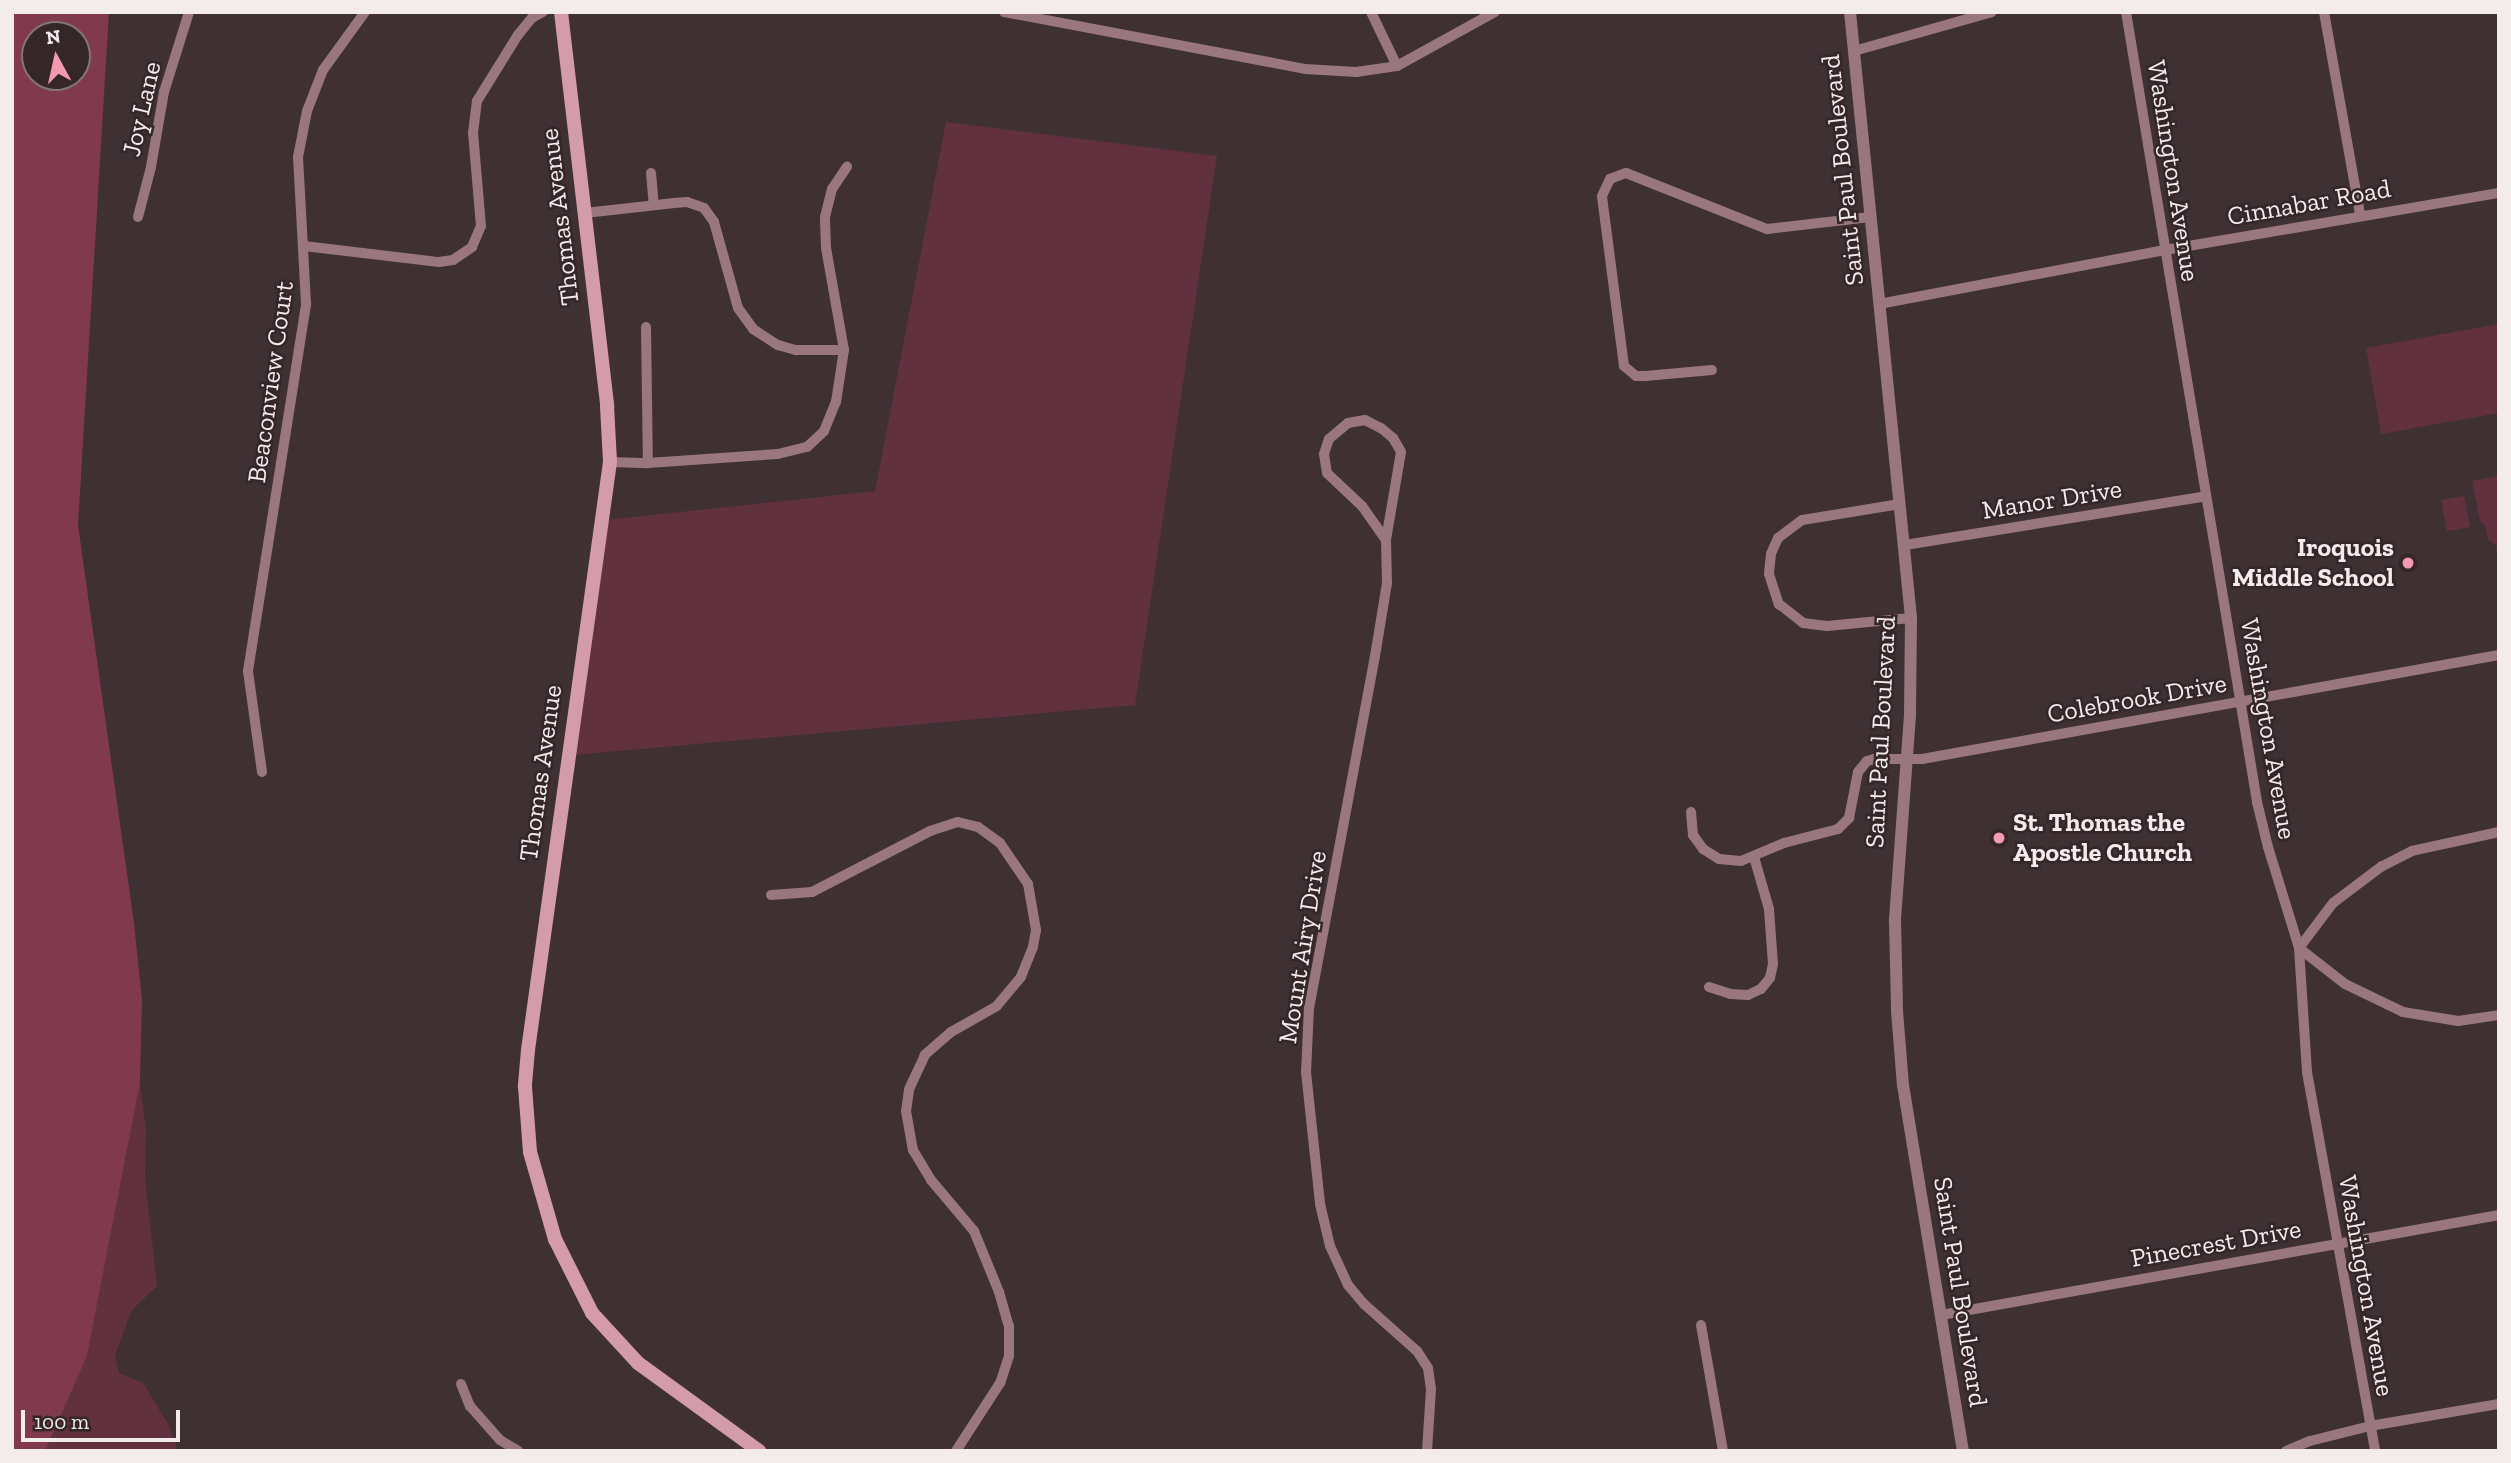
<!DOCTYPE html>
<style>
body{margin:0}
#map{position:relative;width:2511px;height:1463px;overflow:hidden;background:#3e3033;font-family:"Zilla Slab",serif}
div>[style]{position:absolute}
.green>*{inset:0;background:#62313f}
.water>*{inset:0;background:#80394e}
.minor>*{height:10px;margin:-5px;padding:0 5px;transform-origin:5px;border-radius:5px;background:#9a777f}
.tertiary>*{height:12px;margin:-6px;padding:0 6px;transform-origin:6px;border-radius:6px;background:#9a777f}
.secondary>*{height:14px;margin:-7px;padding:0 7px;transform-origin:7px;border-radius:7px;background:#d49ca9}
.dots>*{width:19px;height:19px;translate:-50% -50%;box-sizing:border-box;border:4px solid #342629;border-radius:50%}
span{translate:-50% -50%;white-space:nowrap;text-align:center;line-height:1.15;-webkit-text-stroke:5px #342629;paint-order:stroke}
.street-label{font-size:26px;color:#f4ebec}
.poi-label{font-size:26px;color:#f4ebec;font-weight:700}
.right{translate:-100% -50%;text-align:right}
.left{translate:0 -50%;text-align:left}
.frame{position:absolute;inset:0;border:14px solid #f4ebec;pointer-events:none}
.north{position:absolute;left:21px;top:21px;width:70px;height:70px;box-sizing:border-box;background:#342629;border:2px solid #817577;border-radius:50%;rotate:352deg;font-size:19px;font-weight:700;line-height:28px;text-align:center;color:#f4ebec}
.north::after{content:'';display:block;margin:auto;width:24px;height:32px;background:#f29ab0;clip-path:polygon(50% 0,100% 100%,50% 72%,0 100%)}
.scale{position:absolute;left:21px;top:1410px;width:159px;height:32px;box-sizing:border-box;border:4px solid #f4ebec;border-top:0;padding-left:9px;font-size:21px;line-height:24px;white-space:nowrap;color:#f4ebec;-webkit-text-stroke:5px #342629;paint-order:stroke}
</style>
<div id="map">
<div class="green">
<div style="clip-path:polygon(946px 122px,1217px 156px,1135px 705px,574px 755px,606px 520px,875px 491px)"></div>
<div style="clip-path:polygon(2499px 324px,2499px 413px,2381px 434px,2366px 348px)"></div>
<div style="clip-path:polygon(2499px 476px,2499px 547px,2498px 547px,2488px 540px,2485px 525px,2480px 521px,2472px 481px)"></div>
<div style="clip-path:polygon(2464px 496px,2470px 527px,2447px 531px,2441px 500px)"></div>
<div style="clip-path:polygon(140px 1083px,146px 1130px,145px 1177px,157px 1286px,132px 1310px,115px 1355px,119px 1373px,143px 1383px,168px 1424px,177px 1447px,174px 1451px,44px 1451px,87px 1356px)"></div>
</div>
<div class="water">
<div style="clip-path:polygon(evenodd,12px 12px,109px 12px,78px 525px,134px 923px,142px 1000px,140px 1083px,87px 1356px,45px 1451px,12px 1451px,12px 12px,35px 35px,77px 35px,77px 77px,35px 77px,35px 35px)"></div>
</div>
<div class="minor">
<div style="left:1004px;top:12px;width:306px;rotate:10.7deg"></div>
<div style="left:1305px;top:69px;width:51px;rotate:3.4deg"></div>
<div style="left:1356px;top:72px;width:41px;rotate:-8.3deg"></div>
<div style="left:1397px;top:66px;width:112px;rotate:-28.9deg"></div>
<div style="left:1371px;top:12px;width:60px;rotate:64.3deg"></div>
<div style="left:2126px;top:12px;width:801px;rotate:80.58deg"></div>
<div style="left:2257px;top:802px;width:46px;rotate:76.3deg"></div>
<div style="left:2268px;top:847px;width:106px;rotate:72.9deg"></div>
<div style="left:2299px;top:948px;width:124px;rotate:86.3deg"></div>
<div style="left:2307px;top:1072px;width:385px;rotate:79.8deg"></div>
<div style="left:2324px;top:12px;width:206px;rotate:79.9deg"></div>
<div style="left:1854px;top:51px;width:143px;rotate:-15.8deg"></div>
<div style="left:651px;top:173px;width:32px;rotate:85deg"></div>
<div style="left:585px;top:213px;width:90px;rotate:-6.4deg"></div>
<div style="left:674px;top:203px;width:13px;rotate:-4deg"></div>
<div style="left:687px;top:202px;width:18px;rotate:19deg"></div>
<div style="left:704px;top:208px;width:17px;rotate:54deg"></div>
<div style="left:714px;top:222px;width:89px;rotate:74.4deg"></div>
<div style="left:738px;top:308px;width:26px;rotate:54deg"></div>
<div style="left:753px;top:329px;width:30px;rotate:33deg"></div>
<div style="left:778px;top:345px;width:19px;rotate:16deg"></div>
<div style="left:796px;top:350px;width:48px"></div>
<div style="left:138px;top:217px;width:52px;rotate:-75.4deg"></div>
<div style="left:151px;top:167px;width:76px;rotate:-80.2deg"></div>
<div style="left:164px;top:92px;width:84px;rotate:-72.6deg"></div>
<div style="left:304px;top:246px;width:136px;rotate:6.8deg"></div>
<div style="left:439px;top:262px;width:14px;rotate:-8deg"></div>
<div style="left:453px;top:260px;width:23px;rotate:-34deg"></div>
<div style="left:472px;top:247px;width:23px;rotate:-67deg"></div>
<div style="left:481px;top:226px;width:93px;rotate:-94.9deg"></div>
<div style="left:473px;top:133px;width:32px;rotate:-83deg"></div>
<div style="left:477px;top:101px;width:78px;rotate:-58.2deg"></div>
<div style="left:518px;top:35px;width:22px;rotate:-51deg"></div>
<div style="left:532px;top:18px;width:13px;rotate:-29deg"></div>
<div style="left:1879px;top:304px;width:291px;rotate:-10.7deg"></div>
<div style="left:2165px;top:250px;width:339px;rotate:-9.7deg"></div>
<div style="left:646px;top:327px;width:136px;rotate:89.2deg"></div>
<div style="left:1712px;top:370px;width:67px;rotate:174.9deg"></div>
<div style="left:1645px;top:376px;width:9px;rotate:180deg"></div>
<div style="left:1636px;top:376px;width:16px;rotate:-140deg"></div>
<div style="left:1624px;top:366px;width:171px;rotate:-97.4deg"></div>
<div style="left:1602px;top:196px;width:19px;rotate:-65deg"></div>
<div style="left:1610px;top:179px;width:17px;rotate:-21deg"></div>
<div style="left:1626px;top:173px;width:152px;rotate:21.7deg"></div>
<div style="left:1767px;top:229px;width:104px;rotate:-6.6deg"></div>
<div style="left:610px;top:462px;width:38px;rotate:2deg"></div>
<div style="left:648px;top:463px;width:130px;rotate:-4deg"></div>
<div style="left:778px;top:454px;width:30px;rotate:-14deg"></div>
<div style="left:807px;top:447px;width:23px;rotate:-43deg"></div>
<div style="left:824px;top:431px;width:31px;rotate:-68deg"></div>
<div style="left:836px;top:402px;width:53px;rotate:-81.3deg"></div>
<div style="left:844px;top:350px;width:104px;rotate:-100deg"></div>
<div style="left:826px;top:248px;width:31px;rotate:-92deg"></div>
<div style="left:825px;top:217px;width:29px;rotate:-76deg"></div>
<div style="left:832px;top:189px;width:27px;rotate:-56deg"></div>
<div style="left:1900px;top:504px;width:99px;rotate:170.7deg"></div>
<div style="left:1802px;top:520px;width:30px;rotate:143deg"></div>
<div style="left:1778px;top:538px;width:17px;rotate:114deg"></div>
<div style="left:1771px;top:554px;width:20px;rotate:96deg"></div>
<div style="left:1769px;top:574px;width:32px;rotate:72deg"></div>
<div style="left:1779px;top:604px;width:31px;rotate:38deg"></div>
<div style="left:1803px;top:623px;width:24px;rotate:7deg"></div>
<div style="left:1827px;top:626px;width:84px;rotate:-5.4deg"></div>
<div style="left:1386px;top:540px;width:42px;rotate:-125.2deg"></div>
<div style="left:1362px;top:506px;width:48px;rotate:-136.7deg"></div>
<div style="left:1327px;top:473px;width:19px;rotate:-99deg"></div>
<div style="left:1324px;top:454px;width:16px;rotate:-72deg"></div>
<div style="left:1329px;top:439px;width:25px;rotate:-40deg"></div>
<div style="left:1348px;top:423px;width:17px;rotate:-10deg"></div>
<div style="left:1365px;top:420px;width:18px;rotate:27deg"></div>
<div style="left:1381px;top:428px;width:16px;rotate:40deg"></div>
<div style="left:1393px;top:438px;width:16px;rotate:60deg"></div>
<div style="left:1401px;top:452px;width:89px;rotate:99.7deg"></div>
<div style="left:1386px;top:540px;width:43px;rotate:88.7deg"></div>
<div style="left:1387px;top:583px;width:74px;rotate:99.3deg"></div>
<div style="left:1375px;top:656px;width:357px;rotate:100.6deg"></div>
<div style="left:1309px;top:1007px;width:65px;rotate:92.6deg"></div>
<div style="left:1306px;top:1072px;width:133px;rotate:83.9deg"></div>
<div style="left:1320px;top:1204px;width:43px;rotate:76.6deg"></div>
<div style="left:1330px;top:1246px;width:43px;rotate:65.2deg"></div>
<div style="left:1348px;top:1285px;width:25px;rotate:50deg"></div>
<div style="left:1364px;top:1304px;width:71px;rotate:41.6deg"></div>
<div style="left:1417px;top:1351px;width:20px;rotate:57deg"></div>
<div style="left:1428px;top:1368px;width:21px;rotate:82deg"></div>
<div style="left:1431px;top:1389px;width:62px;rotate:93.7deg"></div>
<div style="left:1905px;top:545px;width:305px;rotate:-9.2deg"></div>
<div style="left:262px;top:772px;width:102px;rotate:-97.9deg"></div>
<div style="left:248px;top:671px;width:372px;rotate:-81deg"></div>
<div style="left:306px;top:304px;width:147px;rotate:-93.1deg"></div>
<div style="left:298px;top:157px;width:47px;rotate:-78.9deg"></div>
<div style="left:307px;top:111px;width:44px;rotate:-68.7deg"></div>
<div style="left:323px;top:70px;width:72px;rotate:-54.1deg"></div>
<div style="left:1691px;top:812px;width:23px;rotate:85deg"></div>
<div style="left:1693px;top:835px;width:17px;rotate:54deg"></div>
<div style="left:1703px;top:849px;width:19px;rotate:32deg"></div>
<div style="left:1719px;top:859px;width:22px;rotate:5deg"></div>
<div style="left:1741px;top:861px;width:47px;rotate:-22.7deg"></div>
<div style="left:1784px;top:843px;width:56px;rotate:-14.5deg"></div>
<div style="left:1838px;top:829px;width:16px;rotate:-45deg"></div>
<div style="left:1849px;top:818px;width:47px;rotate:-78.9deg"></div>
<div style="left:1858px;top:772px;width:14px;rotate:-51deg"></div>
<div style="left:1867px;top:761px;width:7px;rotate:-16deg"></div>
<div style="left:1874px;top:759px;width:48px"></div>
<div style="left:1922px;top:759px;width:586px;rotate:-10.22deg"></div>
<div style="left:2499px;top:832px;width:89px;rotate:167.7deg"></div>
<div style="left:2412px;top:851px;width:34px;rotate:153deg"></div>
<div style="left:2382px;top:866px;width:61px;rotate:142.9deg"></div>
<div style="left:2333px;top:903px;width:56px;rotate:127.1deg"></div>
<div style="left:2299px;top:948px;width:58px;rotate:38deg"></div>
<div style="left:2345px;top:984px;width:64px;rotate:25.8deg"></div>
<div style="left:2403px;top:1012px;width:56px;rotate:9.3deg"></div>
<div style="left:2458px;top:1021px;width:41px;rotate:-8.3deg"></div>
<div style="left:771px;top:895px;width:41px;rotate:-4.2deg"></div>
<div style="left:812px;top:892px;width:133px;rotate:-27.3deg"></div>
<div style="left:930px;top:831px;width:29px;rotate:-18deg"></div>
<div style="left:958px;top:822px;width:21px;rotate:14deg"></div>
<div style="left:978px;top:827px;width:27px;rotate:36deg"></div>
<div style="left:1000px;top:843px;width:50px;rotate:55.7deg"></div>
<div style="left:1028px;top:884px;width:47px;rotate:80.1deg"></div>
<div style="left:1036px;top:930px;width:17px;rotate:100deg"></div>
<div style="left:1033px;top:947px;width:32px;rotate:112deg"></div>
<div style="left:1021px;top:977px;width:38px;rotate:130deg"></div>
<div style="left:997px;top:1006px;width:53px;rotate:150.5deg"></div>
<div style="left:951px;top:1032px;width:35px;rotate:139deg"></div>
<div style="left:925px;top:1055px;width:38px;rotate:115deg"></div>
<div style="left:909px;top:1090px;width:21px;rotate:98deg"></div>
<div style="left:906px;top:1111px;width:40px;rotate:80deg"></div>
<div style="left:913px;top:1150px;width:35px;rotate:59deg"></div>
<div style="left:931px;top:1180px;width:67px;rotate:49.9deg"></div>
<div style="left:974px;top:1231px;width:66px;rotate:67.7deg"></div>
<div style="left:999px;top:1292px;width:35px;rotate:74deg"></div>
<div style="left:1009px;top:1326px;width:30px;rotate:90deg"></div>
<div style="left:1009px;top:1356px;width:28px;rotate:108deg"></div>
<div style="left:1000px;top:1383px;width:81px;rotate:122.9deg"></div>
<div style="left:1709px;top:987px;width:22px;rotate:18deg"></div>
<div style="left:1730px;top:994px;width:18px;rotate:3deg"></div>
<div style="left:1748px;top:995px;width:14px;rotate:-25deg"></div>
<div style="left:1761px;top:989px;width:14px;rotate:-51deg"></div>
<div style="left:1770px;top:978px;width:14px;rotate:-78deg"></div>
<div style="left:1773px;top:964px;width:55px;rotate:-94.2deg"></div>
<div style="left:1769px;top:909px;width:54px;rotate:-106.1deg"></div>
<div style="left:1941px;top:1315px;width:567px;rotate:-10.16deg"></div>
<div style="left:1701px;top:1325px;width:128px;rotate:80.1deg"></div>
<div style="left:461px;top:1384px;width:24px;rotate:68deg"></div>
<div style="left:470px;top:1406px;width:45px;rotate:48.6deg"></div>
<div style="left:500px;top:1440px;width:21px;rotate:31deg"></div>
<div style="left:2286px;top:1451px;width:26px;rotate:-23deg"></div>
<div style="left:2310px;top:1441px;width:62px;rotate:-14deg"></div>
<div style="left:2370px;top:1426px;width:131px;rotate:-9.7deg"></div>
</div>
<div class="tertiary">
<div style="left:1850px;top:12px;width:609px;rotate:84.25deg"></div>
<div style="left:1911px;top:618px;width:97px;rotate:90.6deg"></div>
<div style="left:1910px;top:715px;width:206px;rotate:94.2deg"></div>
<div style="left:1895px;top:920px;width:91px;rotate:88.7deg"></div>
<div style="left:1897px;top:1011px;width:74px;rotate:85.4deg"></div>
<div style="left:1903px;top:1085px;width:371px;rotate:80.7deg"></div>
</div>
<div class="secondary">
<div style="left:561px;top:12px;width:397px;rotate:83.3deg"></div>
<div style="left:607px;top:406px;width:56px;rotate:86.9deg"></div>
<div style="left:610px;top:462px;width:594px;rotate:97.94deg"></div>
<div style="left:528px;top:1050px;width:37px;rotate:95deg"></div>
<div style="left:525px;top:1087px;width:65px;rotate:85.6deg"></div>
<div style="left:530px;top:1152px;width:91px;rotate:74deg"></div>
<div style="left:555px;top:1239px;width:83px;rotate:63.4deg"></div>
<div style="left:592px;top:1313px;width:68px;rotate:47.4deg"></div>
<div style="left:638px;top:1363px;width:150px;rotate:36deg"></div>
</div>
<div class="dots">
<div style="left:2408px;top:563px;background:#f29ab0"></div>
<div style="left:1999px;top:838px;background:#f29ab0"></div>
</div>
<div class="street-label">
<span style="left:142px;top:109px;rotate:-77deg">Joy Lane</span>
<span style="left:1843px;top:170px;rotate:-96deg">Saint Paul Boulevard</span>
<span style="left:2173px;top:171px;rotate:81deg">Washington Avenue</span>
<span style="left:2309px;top:203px;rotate:-10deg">Cinnabar Road</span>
<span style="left:560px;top:217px;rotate:-97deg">Thomas Avenue</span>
<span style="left:271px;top:382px;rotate:-82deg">Beaconview Court</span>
<span style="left:2052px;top:500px;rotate:-9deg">Manor Drive</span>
<span style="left:2137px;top:699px;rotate:-10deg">Colebrook Drive</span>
<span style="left:2268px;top:729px;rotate:80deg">Washington Avenue</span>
<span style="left:1881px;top:732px;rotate:-87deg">Saint Paul Boulevard</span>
<span style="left:541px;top:773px;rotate:-82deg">Thomas Avenue</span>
<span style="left:1303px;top:947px;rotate:-81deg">Mount Airy Drive</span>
<span style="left:2216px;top:1244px;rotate:-10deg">Pinecrest Drive</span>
<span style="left:2366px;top:1286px;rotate:80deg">Washington Avenue</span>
<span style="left:1960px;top:1292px;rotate:81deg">Saint Paul Boulevard</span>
</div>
<div class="poi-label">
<span class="right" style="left:2394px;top:563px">Iroquois<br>Middle School</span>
<span class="left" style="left:2013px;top:838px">St. Thomas the<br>Apostle Church</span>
</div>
<div class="frame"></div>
<div class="north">N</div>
<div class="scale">100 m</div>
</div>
